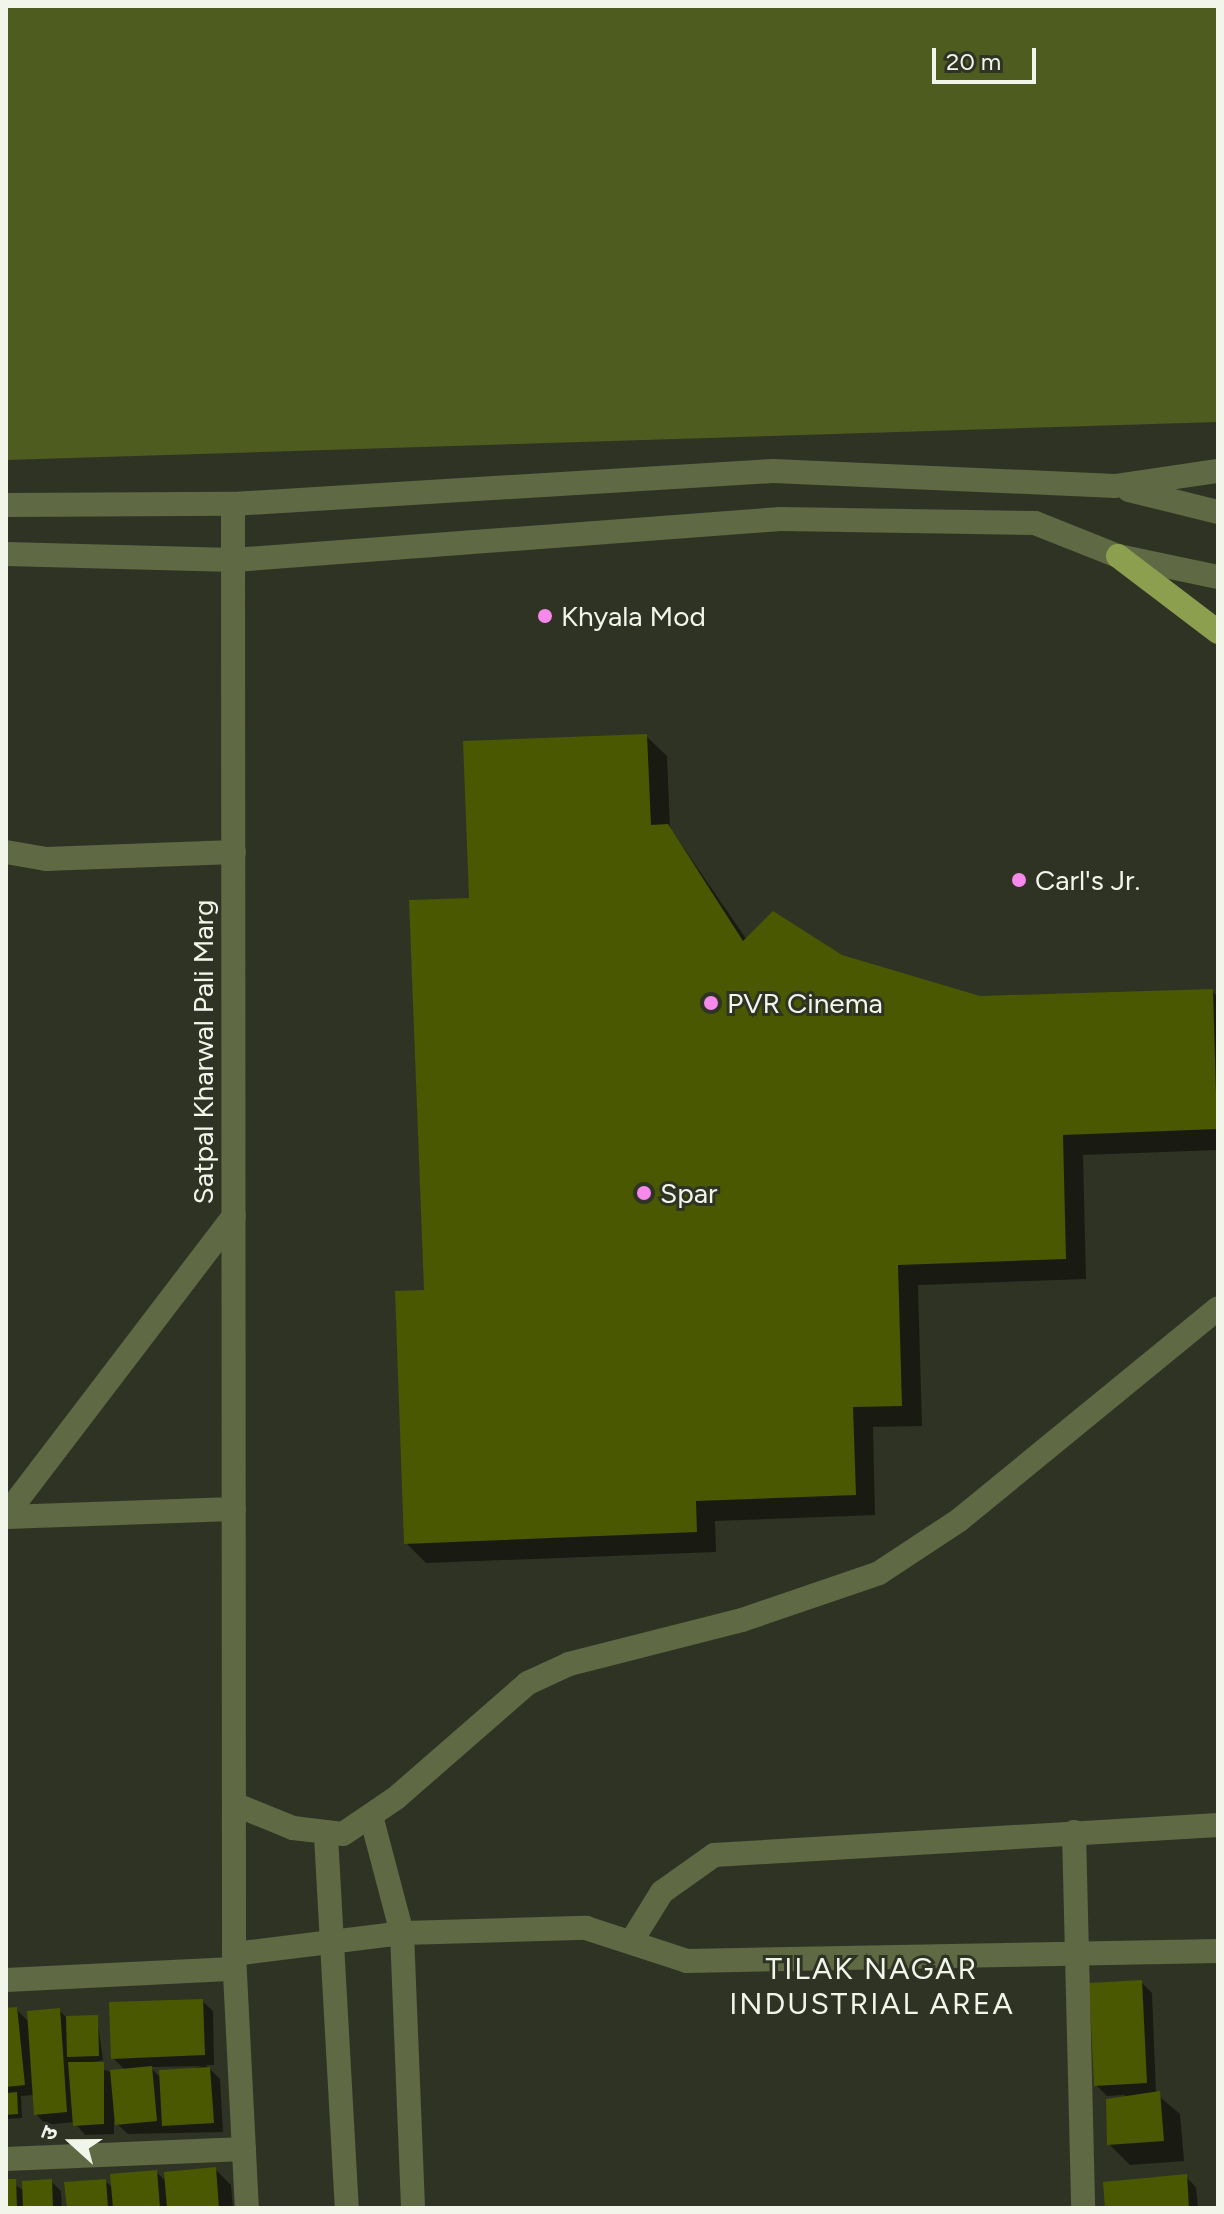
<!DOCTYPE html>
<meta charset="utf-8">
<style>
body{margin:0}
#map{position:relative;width:1224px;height:2214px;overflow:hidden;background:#2f3324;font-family:Figtree,"Noto Sans Devanagari",sans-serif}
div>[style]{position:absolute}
.green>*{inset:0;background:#4e5c1f}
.shadow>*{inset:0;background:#0007}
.building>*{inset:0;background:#495801}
.minor>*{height:24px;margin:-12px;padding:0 12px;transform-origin:12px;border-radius:12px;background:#5f6943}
.major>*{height:24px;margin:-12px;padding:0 12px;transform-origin:12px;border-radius:12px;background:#8b9f4e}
.dots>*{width:22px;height:22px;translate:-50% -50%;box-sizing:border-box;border:4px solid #2f3324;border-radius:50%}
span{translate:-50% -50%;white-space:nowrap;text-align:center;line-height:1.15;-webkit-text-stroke:6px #2f3324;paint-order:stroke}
.poi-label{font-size:28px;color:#f1f5ea}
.left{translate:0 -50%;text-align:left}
.street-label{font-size:28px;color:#f1f5ea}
.neighbourhood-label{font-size:30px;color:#f1f5ea;letter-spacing:2px}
.frame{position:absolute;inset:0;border:8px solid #f1f5ea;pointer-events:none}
.north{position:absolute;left:32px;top:2102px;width:80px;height:80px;-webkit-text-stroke:6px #2f3324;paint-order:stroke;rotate:291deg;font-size:22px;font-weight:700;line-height:32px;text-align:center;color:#f1f5ea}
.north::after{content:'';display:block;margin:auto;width:28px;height:36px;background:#f1f5ea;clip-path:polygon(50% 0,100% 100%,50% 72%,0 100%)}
.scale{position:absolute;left:932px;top:48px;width:104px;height:36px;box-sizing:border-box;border:4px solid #f1f5ea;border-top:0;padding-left:10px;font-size:24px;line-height:28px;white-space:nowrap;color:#f1f5ea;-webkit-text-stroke:6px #2f3324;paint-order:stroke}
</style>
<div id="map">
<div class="green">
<div style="clip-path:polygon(6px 6px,1218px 6px,1218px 422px,6px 460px)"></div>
</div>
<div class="shadow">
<div style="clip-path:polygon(646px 736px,667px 756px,670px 828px,747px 940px,841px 957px,980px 998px,1212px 991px,1218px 997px,1218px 1150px,1083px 1155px,1086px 1279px,918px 1285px,922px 1426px,873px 1427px,875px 1515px,715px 1521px,716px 1552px,426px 1563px,406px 1543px,426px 1292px,472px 900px)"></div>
<div style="clip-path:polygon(1141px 1982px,1152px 1993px,1156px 2094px,1180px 2114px,1184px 2161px,1130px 2165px,1109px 2144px,1125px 2095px,1107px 2096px,1096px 2085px)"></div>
<div style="clip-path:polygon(evenodd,202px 2001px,213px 2011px,214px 2065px,206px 2065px,220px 2079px,223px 2132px,128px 2134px,114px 2121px,114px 2134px,85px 2135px,74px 2122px,46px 2125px,36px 2114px,35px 2095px,21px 2096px,22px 2118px,6px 2119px,6px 2010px,16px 2009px,30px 2023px,59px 2010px,67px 2018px,97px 2017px,103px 2060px,84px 2064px,111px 2072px,126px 2071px,113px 2058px,202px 2001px,202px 2066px,161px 2078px,150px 2067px,202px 2066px)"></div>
<div style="clip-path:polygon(215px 2169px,231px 2185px,233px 2208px,69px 2208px,105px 2181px,113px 2188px,156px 2172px,167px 2182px)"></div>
<div style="clip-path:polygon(1186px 2177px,1196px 2187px,1198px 2208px,1107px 2208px)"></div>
<div style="clip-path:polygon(6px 2181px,24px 2190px,51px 2181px,61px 2191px,62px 2208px,6px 2208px)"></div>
</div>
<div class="building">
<div style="clip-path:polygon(647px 734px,651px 825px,668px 824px,743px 941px,773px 911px,842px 955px,980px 996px,1213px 989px,1217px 1129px,1063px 1135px,1066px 1259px,898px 1265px,902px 1406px,853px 1407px,856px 1495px,696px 1501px,697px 1532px,404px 1544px,395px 1291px,424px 1290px,409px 900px,469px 898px,463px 741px)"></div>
<div style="clip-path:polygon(1142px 1980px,1147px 2083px,1094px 2086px,1089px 1983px)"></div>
<div style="clip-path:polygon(203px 1999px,205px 2055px,111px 2059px,109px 2002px)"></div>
<div style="clip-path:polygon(17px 2007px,25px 2085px,6px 2087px,6px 2008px)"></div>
<div style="clip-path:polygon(60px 2008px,67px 2112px,34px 2115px,27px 2011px)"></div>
<div style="clip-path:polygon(98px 2015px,99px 2056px,67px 2057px,66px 2016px)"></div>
<div style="clip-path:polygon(68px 2062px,104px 2062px,104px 2124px,73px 2126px)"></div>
<div style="clip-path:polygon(152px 2066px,157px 2121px,115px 2125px,110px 2070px)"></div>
<div style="clip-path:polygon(210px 2067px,214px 2123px,162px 2126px,159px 2070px)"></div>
<div style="clip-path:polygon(1160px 2091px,1164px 2141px,1107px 2145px,1106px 2099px)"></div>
<div style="clip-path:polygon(17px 2092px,18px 2114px,6px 2115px,6px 2093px)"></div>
<div style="clip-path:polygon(216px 2167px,219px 2208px,167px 2208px,164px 2172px)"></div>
<div style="clip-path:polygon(157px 2170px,160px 2208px,113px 2208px,110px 2174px)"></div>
<div style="clip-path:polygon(1187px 2174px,1189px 2208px,1105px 2208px,1103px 2182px)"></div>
<div style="clip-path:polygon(6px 2179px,16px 2179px,17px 2208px,6px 2208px)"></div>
<div style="clip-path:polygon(52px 2179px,53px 2208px,23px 2208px,22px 2181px)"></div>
<div style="clip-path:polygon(106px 2179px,108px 2208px,67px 2208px,64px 2182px)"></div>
</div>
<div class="minor">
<div style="left:1129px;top:490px;width:92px;rotate:13.9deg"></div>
<div style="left:233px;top:504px;width:1450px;rotate:89.96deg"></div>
<div style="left:234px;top:1954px;width:254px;rotate:87.1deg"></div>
<div style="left:6px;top:505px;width:227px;rotate:-0.3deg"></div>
<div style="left:233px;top:504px;width:541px;rotate:-3.5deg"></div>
<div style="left:773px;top:471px;width:342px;rotate:2.5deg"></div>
<div style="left:1115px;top:486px;width:104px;rotate:-8.3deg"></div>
<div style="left:6px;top:554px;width:228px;rotate:1.5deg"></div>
<div style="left:234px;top:560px;width:548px;rotate:-4.29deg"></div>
<div style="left:780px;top:519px;width:255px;rotate:0.9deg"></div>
<div style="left:1035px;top:523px;width:89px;rotate:21.7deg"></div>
<div style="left:1118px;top:556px;width:102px;rotate:11.9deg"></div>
<div style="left:6px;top:852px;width:41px;rotate:9.9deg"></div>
<div style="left:46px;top:859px;width:188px;rotate:-2.1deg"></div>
<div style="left:6px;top:1515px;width:376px;rotate:-52.7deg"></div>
<div style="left:6px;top:1517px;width:228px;rotate:-2deg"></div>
<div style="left:234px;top:1804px;width:64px;rotate:22.1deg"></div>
<div style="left:293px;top:1828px;width:50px;rotate:6.8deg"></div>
<div style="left:343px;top:1834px;width:64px;rotate:-34.2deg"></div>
<div style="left:396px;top:1798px;width:175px;rotate:-41.1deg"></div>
<div style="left:528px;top:1683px;width:45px;rotate:-24.9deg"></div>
<div style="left:569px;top:1664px;width:179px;rotate:-14.3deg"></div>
<div style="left:742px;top:1620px;width:145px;rotate:-18.9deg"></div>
<div style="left:879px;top:1573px;width:95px;rotate:-33.4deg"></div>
<div style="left:958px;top:1521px;width:336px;rotate:-39.3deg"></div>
<div style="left:371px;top:1816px;width:121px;rotate:75.2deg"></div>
<div style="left:402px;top:1933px;width:275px;rotate:87.7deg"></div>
<div style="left:1074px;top:1832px;width:376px;rotate:88.6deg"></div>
<div style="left:326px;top:1836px;width:373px;rotate:86.8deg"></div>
<div style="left:631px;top:1942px;width:59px;rotate:-58.2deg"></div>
<div style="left:662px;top:1892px;width:64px;rotate:-35.4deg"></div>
<div style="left:714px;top:1855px;width:505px;rotate:-3.41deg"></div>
<div style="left:234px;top:1954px;width:169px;rotate:-7.1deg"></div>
<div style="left:402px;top:1933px;width:184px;rotate:-1.6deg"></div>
<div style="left:586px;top:1928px;width:106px;rotate:18.1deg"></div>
<div style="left:687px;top:1961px;width:531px;rotate:-1.08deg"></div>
<div style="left:6px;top:1980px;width:228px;rotate:-2.8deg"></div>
<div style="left:6px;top:2159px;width:238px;rotate:-2.4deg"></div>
</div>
<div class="major">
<div style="left:1118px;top:556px;width:126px;rotate:37.2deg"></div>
</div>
<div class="dots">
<div style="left:545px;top:616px;background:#f788ec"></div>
<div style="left:1019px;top:880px;background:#f788ec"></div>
<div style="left:711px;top:1003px;background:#f788ec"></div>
<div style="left:644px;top:1193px;background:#f788ec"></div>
</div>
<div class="poi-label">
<span class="left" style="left:561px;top:616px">Khyala Mod</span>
<span class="left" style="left:1035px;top:880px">Carl's Jr.</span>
<span class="left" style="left:727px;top:1003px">PVR Cinema</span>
<span class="left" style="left:660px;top:1193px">Spar</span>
</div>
<div class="street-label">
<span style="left:203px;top:1052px;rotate:-90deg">Satpal Kharwal Pali Marg</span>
</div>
<div class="neighbourhood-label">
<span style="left:872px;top:1986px">TILAK NAGAR<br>INDUSTRIAL AREA</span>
</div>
<div class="frame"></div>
<div class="north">उ</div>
<div class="scale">20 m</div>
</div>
